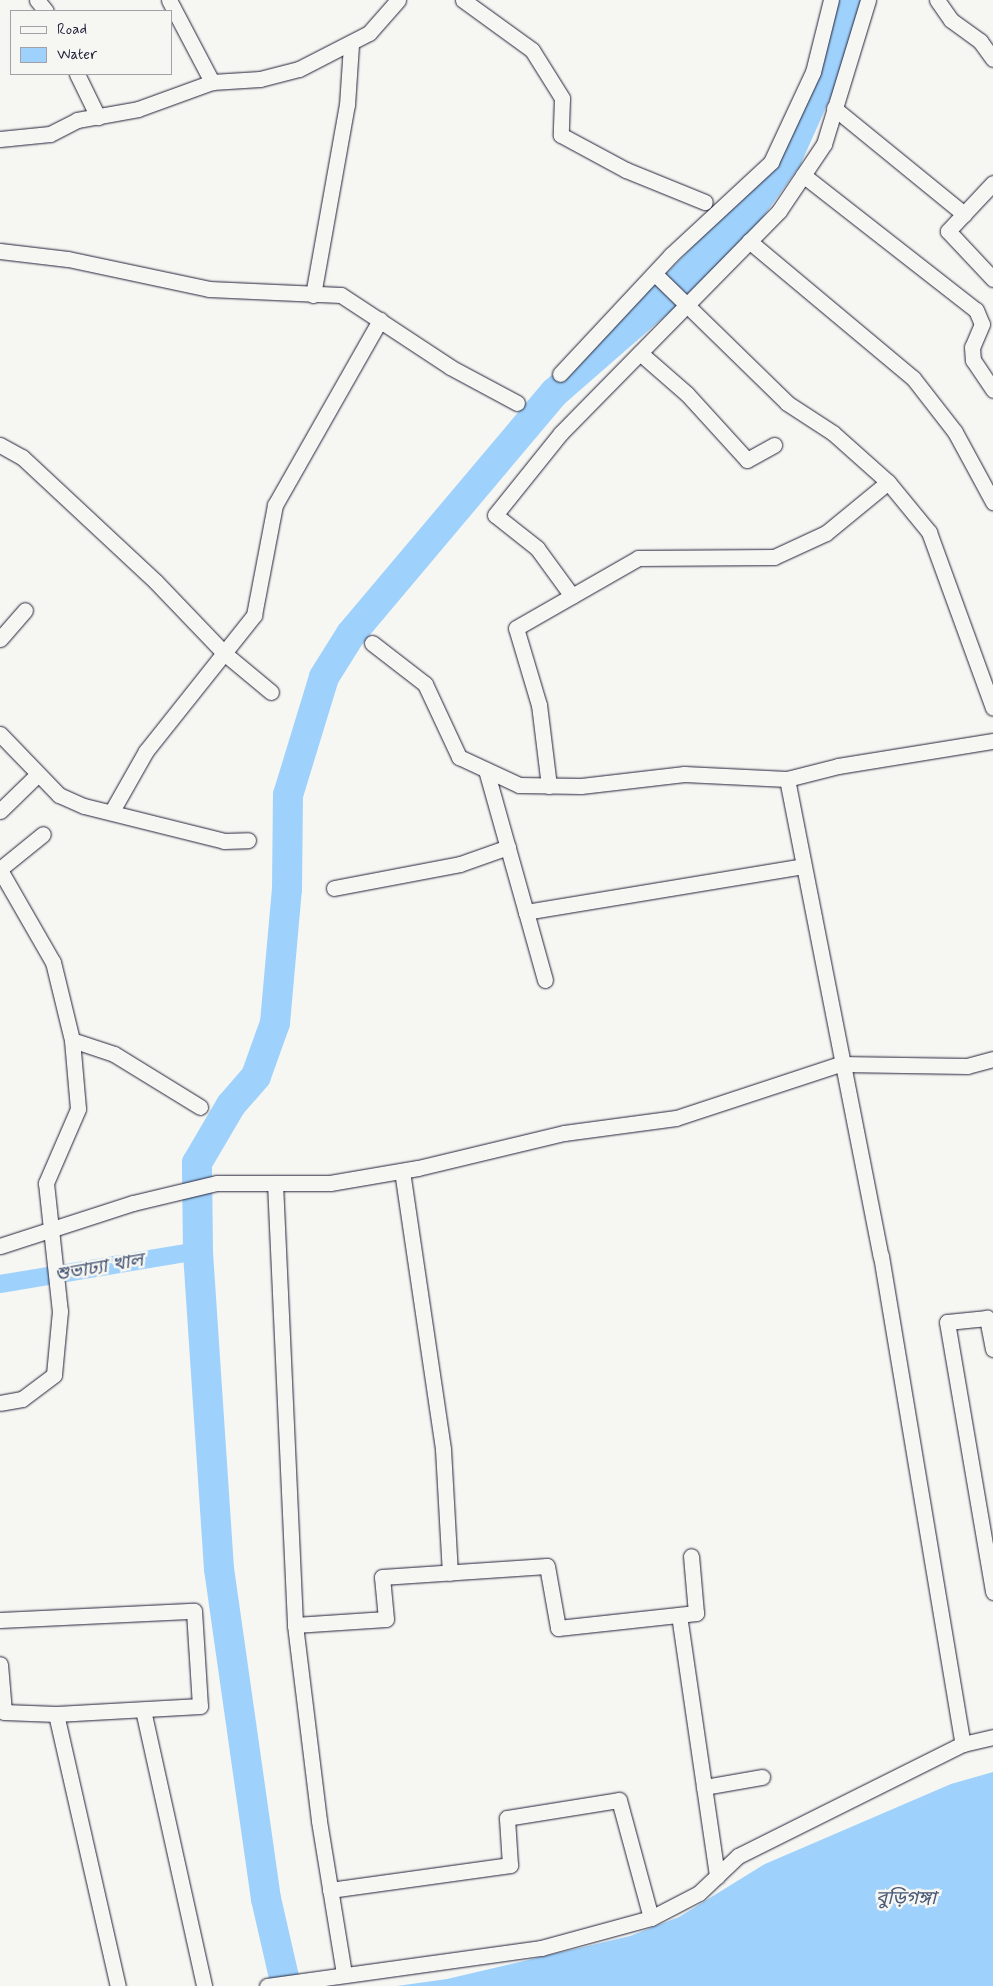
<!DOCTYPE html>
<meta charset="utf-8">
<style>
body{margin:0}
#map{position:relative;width:993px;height:1986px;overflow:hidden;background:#f6f6f2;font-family:Mynerve,"Noto Sans Bengali",sans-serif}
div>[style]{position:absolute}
.water>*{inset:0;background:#9ed1fb}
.canal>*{height:18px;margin:-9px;padding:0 9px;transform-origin:9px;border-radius:9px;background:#9ed1fb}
.river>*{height:30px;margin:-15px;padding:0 15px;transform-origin:15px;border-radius:15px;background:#9ed1fb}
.roads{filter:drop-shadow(0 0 1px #22223b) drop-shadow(0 0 1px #22223b)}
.street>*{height:15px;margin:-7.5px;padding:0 7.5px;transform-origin:7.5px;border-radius:7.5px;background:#f6f6f2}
span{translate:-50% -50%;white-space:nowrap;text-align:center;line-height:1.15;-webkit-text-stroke:5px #f6f6f2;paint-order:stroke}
.water-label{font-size:19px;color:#475775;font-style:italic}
.legend{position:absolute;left:10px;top:10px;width:162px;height:65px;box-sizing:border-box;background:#f6f6f2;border:1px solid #a1a1a9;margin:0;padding:6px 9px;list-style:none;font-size:15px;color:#22223b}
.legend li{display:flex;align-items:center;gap:10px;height:25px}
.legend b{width:25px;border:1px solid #a1a1a9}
</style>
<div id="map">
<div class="water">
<div style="clip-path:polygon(993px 1772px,993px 1986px,397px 1986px,447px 1979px,630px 1936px,679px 1917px,765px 1864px,951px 1784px)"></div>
</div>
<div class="canal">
<div style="left:0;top:1284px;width:201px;rotate:-9.5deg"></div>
</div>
<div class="river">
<div style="left:286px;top:1986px;width:89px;rotate:-102.9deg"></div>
<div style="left:266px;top:1899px;width:333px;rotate:-98.1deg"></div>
<div style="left:219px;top:1569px;width:319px;rotate:-93.8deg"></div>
<div style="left:198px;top:1251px;width:88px;rotate:-90.7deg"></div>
<div style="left:197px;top:1163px;width:67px;rotate:-59.6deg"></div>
<div style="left:231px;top:1105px;width:38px;rotate:-49deg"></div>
<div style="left:256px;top:1076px;width:56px;rotate:-70.3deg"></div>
<div style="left:275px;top:1023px;width:135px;rotate:-84.9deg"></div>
<div style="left:287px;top:889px;width:94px;rotate:-89.4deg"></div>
<div style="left:288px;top:795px;width:123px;rotate:-73deg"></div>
<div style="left:324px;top:677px;width:51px;rotate:-57.9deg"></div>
<div style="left:351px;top:634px;width:315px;rotate:-49.9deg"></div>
<div style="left:554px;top:393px;width:145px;rotate:-41.1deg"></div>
<div style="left:663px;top:298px;width:122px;rotate:-45.3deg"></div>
<div style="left:749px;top:211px;width:65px;rotate:-54.4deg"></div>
<div style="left:787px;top:158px;width:95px;rotate:-65.9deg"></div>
<div style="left:826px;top:71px;width:75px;rotate:-72.1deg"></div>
</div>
<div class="roads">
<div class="street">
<div style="left:37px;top:0;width:14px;rotate:51deg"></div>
<div style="left:169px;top:0;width:93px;rotate:62.3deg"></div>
<div style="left:463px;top:0;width:85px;rotate:35.9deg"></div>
<div style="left:532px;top:50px;width:57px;rotate:58deg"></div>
<div style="left:562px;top:98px;width:37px;rotate:92deg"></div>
<div style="left:561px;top:135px;width:74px;rotate:28.3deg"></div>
<div style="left:626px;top:170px;width:85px;rotate:22.1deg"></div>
<div style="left:937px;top:0;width:24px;rotate:55deg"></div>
<div style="left:951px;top:20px;width:36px;rotate:36deg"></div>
<div style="left:980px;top:41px;width:22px;rotate:54deg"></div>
<div style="left:77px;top:74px;width:48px;rotate:64deg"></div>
<div style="left:834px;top:108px;width:168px;rotate:39.2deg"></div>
<div style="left:0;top:139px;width:50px;rotate:-5.7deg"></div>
<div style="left:50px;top:134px;width:30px;rotate:-27deg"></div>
<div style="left:77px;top:120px;width:62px;rotate:-10.2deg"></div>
<div style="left:138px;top:109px;width:79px;rotate:-20deg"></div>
<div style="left:212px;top:82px;width:48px;rotate:-3.6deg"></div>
<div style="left:260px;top:79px;width:40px;rotate:-14.4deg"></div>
<div style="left:299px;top:69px;width:79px;rotate:-27.2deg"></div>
<div style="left:369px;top:33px;width:44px;rotate:-48.7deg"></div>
<div style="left:803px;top:175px;width:219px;rotate:38deg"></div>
<div style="left:976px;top:310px;width:15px;rotate:67deg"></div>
<div style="left:982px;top:324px;width:25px;rotate:113deg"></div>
<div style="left:972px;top:347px;width:13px;rotate:86deg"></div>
<div style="left:973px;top:360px;width:36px;rotate:56deg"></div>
<div style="left:993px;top:183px;width:66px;rotate:133.2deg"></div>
<div style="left:948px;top:231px;width:66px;rotate:46.8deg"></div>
<div style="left:749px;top:241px;width:214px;rotate:39.9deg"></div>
<div style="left:913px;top:378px;width:68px;rotate:52.1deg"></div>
<div style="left:955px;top:432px;width:80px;rotate:61.5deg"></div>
<div style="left:0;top:251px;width:68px;rotate:6.7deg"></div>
<div style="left:68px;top:259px;width:144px;rotate:12deg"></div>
<div style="left:209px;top:289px;width:132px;rotate:2.6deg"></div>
<div style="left:341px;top:295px;width:131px;rotate:33.4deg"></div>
<div style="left:450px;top:367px;width:76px;rotate:28.2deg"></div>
<div style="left:655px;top:274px;width:185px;rotate:44.3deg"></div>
<div style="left:787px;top:403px;width:55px;rotate:33.1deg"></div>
<div style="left:833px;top:433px;width:74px;rotate:41.7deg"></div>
<div style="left:888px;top:482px;width:65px;rotate:50.6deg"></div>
<div style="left:929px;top:532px;width:187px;rotate:70deg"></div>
<div style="left:313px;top:295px;width:193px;rotate:-79.9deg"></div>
<div style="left:347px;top:105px;width:61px;rotate:-86.2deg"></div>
<div style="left:640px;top:353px;width:62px;rotate:41.1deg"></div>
<div style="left:687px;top:394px;width:89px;rotate:47.7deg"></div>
<div style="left:747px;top:460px;width:31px;rotate:-29deg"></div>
<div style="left:560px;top:374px;width:163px;rotate:-47deg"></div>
<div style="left:671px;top:255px;width:137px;rotate:-42.9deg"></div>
<div style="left:771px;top:162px;width:99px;rotate:-65deg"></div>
<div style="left:813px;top:72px;width:74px;rotate:-76deg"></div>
<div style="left:0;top:445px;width:25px;rotate:29deg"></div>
<div style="left:22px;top:457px;width:183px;rotate:43deg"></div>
<div style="left:156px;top:582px;width:98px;rotate:46.2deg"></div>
<div style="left:224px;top:653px;width:61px;rotate:39.7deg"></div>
<div style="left:572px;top:596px;width:59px;rotate:-126.1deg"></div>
<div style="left:537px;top:548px;width:53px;rotate:-141.8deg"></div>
<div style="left:495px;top:515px;width:105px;rotate:-51.2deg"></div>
<div style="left:561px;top:433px;width:311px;rotate:-45.5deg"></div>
<div style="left:779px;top:211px;width:81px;rotate:-56.1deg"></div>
<div style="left:824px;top:144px;width:151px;rotate:-73deg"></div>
<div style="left:0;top:639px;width:38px;rotate:-49deg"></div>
<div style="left:372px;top:643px;width:67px;rotate:37.7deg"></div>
<div style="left:425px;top:684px;width:81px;rotate:65deg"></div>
<div style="left:459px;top:757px;width:66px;rotate:25deg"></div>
<div style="left:519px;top:785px;width:62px;rotate:0.9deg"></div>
<div style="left:581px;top:786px;width:104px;rotate:-6.6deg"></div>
<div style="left:684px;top:774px;width:103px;rotate:2.8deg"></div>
<div style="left:787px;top:779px;width:53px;rotate:-14.3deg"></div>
<div style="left:838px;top:766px;width:157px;rotate:-9.2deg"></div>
<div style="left:0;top:734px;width:85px;rotate:46deg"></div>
<div style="left:59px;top:795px;width:27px;rotate:24deg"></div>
<div style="left:84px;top:806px;width:144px;rotate:14deg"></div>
<div style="left:224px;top:841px;width:24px;rotate:-2deg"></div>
<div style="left:486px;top:770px;width:148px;rotate:74.3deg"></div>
<div style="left:787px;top:779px;width:486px;rotate:78.9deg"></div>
<div style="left:881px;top:1256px;width:495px;rotate:80.5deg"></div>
<div style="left:549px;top:786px;width:82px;rotate:-97deg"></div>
<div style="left:539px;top:705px;width:80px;rotate:-106.6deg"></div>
<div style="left:516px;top:628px;width:141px;rotate:-29.8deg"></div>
<div style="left:638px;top:558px;width:136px;rotate:-0.4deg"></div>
<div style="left:774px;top:557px;width:57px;rotate:-24.8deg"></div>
<div style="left:826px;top:533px;width:80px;rotate:-39.4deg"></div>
<div style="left:0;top:811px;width:50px;rotate:-44.2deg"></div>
<div style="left:112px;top:811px;width:69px;rotate:-60.5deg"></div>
<div style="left:146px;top:751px;width:174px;rotate:-51.5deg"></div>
<div style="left:254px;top:615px;width:112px;rotate:-79.2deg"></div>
<div style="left:275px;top:505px;width:213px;rotate:-60.4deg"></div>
<div style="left:0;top:869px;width:55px;rotate:-39.1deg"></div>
<div style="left:0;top:870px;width:106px;rotate:60.1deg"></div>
<div style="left:53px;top:962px;width:80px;rotate:76.3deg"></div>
<div style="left:72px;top:1040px;width:69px;rotate:85deg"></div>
<div style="left:78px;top:1109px;width:81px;rotate:113.4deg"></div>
<div style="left:46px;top:1183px;width:129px;rotate:83.8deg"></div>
<div style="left:60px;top:1311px;width:64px;rotate:95.4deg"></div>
<div style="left:54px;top:1375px;width:40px;rotate:143deg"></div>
<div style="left:22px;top:1399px;width:22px;rotate:170deg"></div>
<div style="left:334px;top:888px;width:128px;rotate:-10.8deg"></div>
<div style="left:460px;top:864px;width:51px;rotate:-19.5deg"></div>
<div style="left:545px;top:980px;width:71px;rotate:-105.6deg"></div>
<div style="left:526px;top:912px;width:281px;rotate:-9.4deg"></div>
<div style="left:72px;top:1040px;width:44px;rotate:18.4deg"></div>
<div style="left:114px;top:1054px;width:101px;rotate:31.6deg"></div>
<div style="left:402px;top:1171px;width:281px;rotate:81.6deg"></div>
<div style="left:443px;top:1449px;width:124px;rotate:86.8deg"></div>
<div style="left:275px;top:1183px;width:442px;rotate:87.4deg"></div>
<div style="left:295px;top:1625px;width:197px;rotate:83deg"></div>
<div style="left:319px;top:1821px;width:155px;rotate:80.7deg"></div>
<div style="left:0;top:1246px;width:140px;rotate:-17.9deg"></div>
<div style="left:133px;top:1203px;width:86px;rotate:-13.4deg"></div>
<div style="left:217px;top:1183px;width:113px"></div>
<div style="left:330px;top:1183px;width:89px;rotate:-9.7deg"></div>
<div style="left:418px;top:1168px;width:150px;rotate:-13.5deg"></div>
<div style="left:564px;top:1133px;width:113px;rotate:-7.6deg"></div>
<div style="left:676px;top:1118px;width:173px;rotate:-18.2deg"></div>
<div style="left:840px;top:1064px;width:127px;rotate:0.9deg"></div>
<div style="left:967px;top:1066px;width:27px;rotate:-15deg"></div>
<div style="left:993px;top:1349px;width:32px;rotate:-101deg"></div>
<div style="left:987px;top:1318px;width:40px;rotate:174.3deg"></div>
<div style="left:947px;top:1322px;width:274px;rotate:80.3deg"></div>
<div style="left:679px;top:1615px;width:264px;rotate:81.7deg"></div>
<div style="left:0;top:1620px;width:194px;rotate:-2.7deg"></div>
<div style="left:194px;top:1611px;width:95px;rotate:86.4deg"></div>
<div style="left:200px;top:1706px;width:144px;rotate:176.8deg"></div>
<div style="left:56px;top:1714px;width:52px;rotate:-177.8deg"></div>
<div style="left:4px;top:1712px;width:48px;rotate:-94.8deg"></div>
<div style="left:295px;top:1625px;width:91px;rotate:-3.8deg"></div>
<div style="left:386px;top:1619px;width:42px;rotate:-95.4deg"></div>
<div style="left:382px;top:1577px;width:165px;rotate:-3.8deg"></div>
<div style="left:547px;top:1566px;width:63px;rotate:79.9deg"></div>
<div style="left:558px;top:1628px;width:139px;rotate:-6.2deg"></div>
<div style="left:696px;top:1613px;width:57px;rotate:-95deg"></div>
<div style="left:143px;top:1710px;width:283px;rotate:77.5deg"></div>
<div style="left:56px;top:1714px;width:279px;rotate:77.2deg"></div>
<div style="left:704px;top:1787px;width:59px;rotate:-9.8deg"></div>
<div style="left:330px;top:1890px;width:182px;rotate:-7.9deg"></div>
<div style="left:510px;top:1865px;width:47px;rotate:-93.7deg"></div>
<div style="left:507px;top:1818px;width:113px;rotate:-9.1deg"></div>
<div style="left:619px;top:1800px;width:122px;rotate:74.8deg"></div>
<div style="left:267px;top:1986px;width:277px;rotate:-7.9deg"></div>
<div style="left:541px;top:1948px;width:114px;rotate:-15.3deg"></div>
<div style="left:651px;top:1918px;width:54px;rotate:-27.5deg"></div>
<div style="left:699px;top:1893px;width:54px;rotate:-43.5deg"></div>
<div style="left:738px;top:1856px;width:251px;rotate:-26.5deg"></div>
<div style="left:963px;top:1744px;width:31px;rotate:-13deg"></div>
</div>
</div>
<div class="water-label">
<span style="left:99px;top:1268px;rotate:-10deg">শুভাঢ্যা খাল</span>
<span style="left:906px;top:1899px">বুড়িগঙ্গা</span>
</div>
<ul class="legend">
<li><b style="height:6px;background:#f6f6f2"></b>Road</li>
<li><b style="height:14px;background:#9ed1fb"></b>Water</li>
</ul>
</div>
